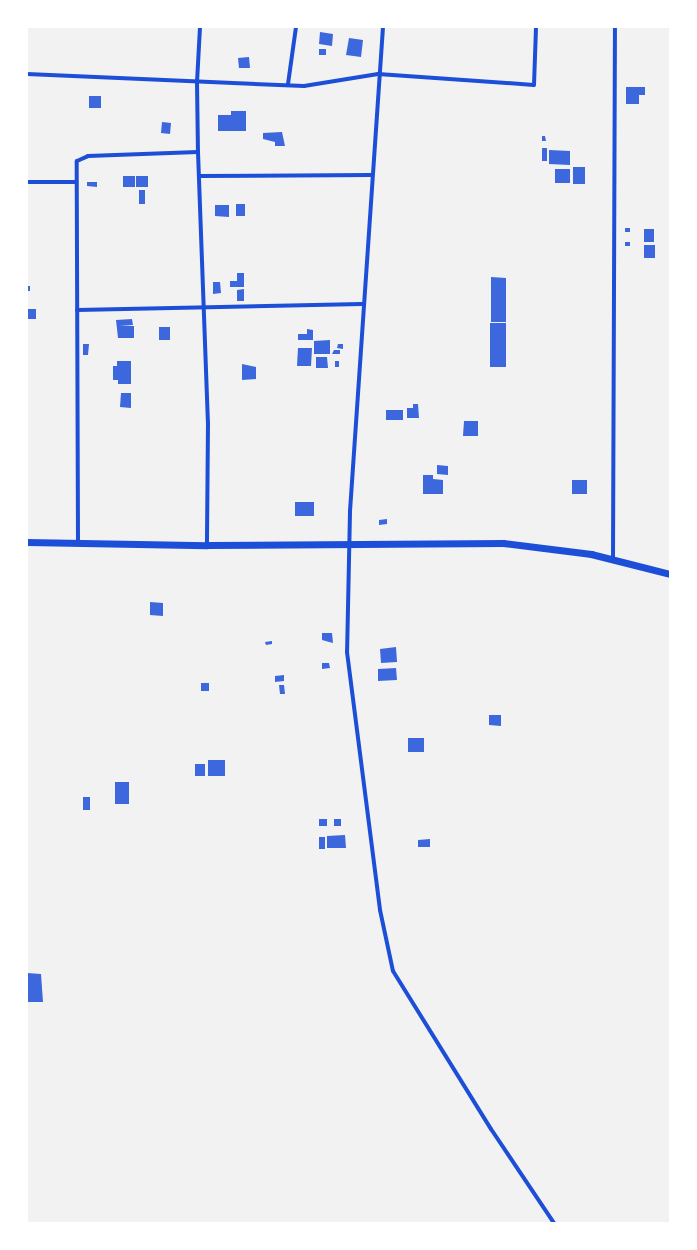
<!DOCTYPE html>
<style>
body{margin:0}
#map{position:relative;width:697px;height:1250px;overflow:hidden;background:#f2f2f2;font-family:"Work Sans",sans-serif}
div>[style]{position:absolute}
.building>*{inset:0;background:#3d67dc}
.minor>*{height:4px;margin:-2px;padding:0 2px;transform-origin:2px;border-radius:2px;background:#1d4ed8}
.tertiary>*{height:7px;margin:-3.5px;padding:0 3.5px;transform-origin:3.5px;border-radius:3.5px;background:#1d4ed8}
span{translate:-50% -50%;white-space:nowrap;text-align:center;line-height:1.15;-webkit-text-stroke:3.5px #fff;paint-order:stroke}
.frame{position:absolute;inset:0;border:28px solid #fff;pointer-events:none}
</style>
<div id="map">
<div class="building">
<div style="clip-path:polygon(320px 32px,333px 34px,332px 46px,319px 44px)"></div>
<div style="clip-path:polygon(349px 38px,363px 40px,361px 57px,346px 55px)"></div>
<div style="clip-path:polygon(319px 49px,326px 49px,326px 55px,319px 55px)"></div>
<div style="clip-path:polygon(249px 57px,250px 68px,239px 68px,238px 58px)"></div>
<div style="clip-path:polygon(626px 87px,645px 87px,645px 95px,639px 95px,639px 104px,626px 104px)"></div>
<div style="clip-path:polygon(89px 96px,101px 96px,101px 108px,89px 108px)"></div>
<div style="clip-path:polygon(231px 111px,246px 111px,246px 131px,218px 131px,218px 115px,231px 115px)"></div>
<div style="clip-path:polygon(162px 122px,171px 123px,170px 134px,161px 133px)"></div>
<div style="clip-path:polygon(282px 132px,285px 146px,275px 146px,275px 142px,263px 139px,263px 133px)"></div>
<div style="clip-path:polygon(542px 136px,545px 136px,546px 141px,542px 141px)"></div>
<div style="clip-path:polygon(542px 148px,547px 148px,547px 161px,542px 161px)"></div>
<div style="clip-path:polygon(549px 150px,570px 151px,570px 165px,549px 164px)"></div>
<div style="clip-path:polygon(573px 167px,585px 167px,585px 184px,573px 184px)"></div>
<div style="clip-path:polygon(555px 169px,570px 169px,570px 183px,555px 183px)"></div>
<div style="clip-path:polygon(123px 176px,135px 176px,135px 187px,123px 187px)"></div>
<div style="clip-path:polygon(136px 176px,148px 176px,148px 187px,136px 187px)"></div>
<div style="clip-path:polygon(87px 182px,97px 182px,97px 187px,87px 186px)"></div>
<div style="clip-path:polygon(139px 190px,145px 190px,145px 204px,139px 204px)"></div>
<div style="clip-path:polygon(236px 204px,245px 204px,245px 216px,236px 216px)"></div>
<div style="clip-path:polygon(215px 205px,229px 205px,229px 217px,215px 216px)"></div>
<div style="clip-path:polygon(625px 228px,630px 228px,630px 232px,625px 232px)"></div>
<div style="clip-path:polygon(644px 229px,654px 229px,654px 242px,644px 242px)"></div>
<div style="clip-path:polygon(625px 242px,630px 242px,630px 246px,625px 246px)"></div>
<div style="clip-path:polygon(644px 245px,655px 245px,655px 258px,644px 258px)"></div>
<div style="clip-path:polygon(237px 273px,244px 273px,244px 287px,230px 287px,230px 281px,237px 281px)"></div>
<div style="clip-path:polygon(491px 277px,506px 278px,506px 322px,491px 322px)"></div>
<div style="clip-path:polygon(213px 282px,220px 282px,221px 293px,213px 294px)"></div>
<div style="clip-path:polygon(27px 286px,30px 286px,30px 291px,27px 291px)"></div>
<div style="clip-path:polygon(244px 289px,244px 301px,237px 301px,237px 290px)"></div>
<div style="clip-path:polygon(27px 309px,36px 309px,36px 319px,27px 319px)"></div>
<div style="clip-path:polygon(132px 319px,133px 325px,120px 326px,134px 326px,134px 338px,118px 338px,116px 320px)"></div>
<div style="clip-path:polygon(490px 323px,506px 323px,506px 367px,490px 367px)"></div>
<div style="clip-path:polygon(159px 327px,170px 327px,170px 340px,159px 340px)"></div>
<div style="clip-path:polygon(307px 329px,313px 330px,313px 340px,298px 340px,298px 334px,307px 334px)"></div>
<div style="clip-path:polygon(330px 340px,330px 354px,314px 354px,314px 341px)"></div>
<div style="clip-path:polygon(83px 344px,89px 344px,88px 355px,83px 355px)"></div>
<div style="clip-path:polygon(338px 344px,343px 344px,343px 349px,337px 348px)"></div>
<div style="clip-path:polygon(298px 348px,312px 348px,311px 366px,297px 366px)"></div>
<div style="clip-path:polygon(334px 350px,340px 350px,340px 354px,332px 354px)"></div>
<div style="clip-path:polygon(316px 357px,327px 357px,328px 368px,316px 368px)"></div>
<div style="clip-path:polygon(117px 361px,131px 361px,131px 384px,118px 384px,118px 380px,113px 380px,113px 366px,117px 366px)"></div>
<div style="clip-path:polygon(335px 361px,339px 361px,339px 367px,335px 367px)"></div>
<div style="clip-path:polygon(242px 364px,256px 367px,256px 379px,242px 380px)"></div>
<div style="clip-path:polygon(121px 393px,131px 393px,131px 408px,120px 407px)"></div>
<div style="clip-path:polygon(413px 404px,418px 404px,419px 418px,407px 418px,407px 408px,413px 408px)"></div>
<div style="clip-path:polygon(386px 410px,403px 410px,403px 420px,386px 420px)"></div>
<div style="clip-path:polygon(464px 421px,478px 421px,478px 436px,463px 436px)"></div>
<div style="clip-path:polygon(437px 465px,448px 466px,448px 475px,437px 474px)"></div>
<div style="clip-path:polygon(423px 475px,433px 475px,433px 479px,443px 480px,443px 494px,423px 494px)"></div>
<div style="clip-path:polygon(572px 480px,587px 480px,587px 494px,572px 494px)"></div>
<div style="clip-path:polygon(295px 502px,314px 502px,314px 516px,295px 516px)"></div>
<div style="clip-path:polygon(387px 519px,387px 524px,379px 525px,379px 520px)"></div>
<div style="clip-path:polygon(150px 602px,163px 603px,163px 616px,150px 615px)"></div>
<div style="clip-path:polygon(322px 633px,332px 633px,333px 643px,322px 640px)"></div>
<div style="clip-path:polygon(272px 641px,272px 644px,266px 645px,265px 642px)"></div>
<div style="clip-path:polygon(396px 647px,397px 662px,381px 663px,380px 649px)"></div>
<div style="clip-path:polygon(322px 663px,329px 663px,330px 668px,322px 669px)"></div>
<div style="clip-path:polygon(396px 668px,397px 680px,378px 681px,378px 669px)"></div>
<div style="clip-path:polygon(284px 675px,284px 681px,275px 682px,275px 676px)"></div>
<div style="clip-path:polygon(201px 683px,209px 683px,209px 691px,201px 691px)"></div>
<div style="clip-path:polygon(279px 685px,284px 685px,285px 694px,280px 694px)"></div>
<div style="clip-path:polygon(489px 715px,501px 715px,501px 726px,489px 725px)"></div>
<div style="clip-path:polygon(408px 738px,424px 738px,424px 752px,408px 752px)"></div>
<div style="clip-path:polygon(208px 760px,225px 760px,225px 776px,208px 776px)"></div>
<div style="clip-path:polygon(195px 764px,205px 764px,205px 776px,195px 776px)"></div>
<div style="clip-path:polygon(115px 782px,129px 782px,129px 804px,115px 804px)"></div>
<div style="clip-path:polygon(83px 797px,90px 797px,90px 810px,83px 810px)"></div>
<div style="clip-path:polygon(319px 819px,327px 819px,327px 826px,319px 826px)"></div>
<div style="clip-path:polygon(334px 819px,341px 819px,341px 826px,334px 826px)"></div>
<div style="clip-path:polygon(345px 835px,346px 848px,327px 848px,327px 836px)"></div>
<div style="clip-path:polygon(319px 837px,325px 837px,325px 849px,319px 849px)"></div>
<div style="clip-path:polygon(430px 839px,430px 847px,418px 847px,418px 840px)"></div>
<div style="clip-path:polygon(27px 973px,41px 974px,43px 1002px,27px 1002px)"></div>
</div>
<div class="minor">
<div style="left:200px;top:27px;width:55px;rotate:93.1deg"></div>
<div style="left:197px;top:82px;width:70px;rotate:89.2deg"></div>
<div style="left:198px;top:152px;width:271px;rotate:87.9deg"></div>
<div style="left:208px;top:423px;width:122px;rotate:90.5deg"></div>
<div style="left:383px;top:27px;width:486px;rotate:93.9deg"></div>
<div style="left:350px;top:512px;width:140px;rotate:91.2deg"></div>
<div style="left:347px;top:652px;width:260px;rotate:82.7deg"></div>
<div style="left:380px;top:910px;width:62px;rotate:78deg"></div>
<div style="left:393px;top:971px;width:186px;rotate:58.2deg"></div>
<div style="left:491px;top:1129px;width:113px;rotate:56.2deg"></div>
<div style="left:27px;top:74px;width:277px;rotate:2.5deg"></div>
<div style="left:304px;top:86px;width:75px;rotate:-9.2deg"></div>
<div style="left:378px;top:74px;width:156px;rotate:4deg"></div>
<div style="left:534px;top:85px;width:58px;rotate:-88deg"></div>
<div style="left:288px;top:84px;width:58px;rotate:-82deg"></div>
<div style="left:199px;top:176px;width:172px;rotate:-0.3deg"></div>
<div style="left:27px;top:182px;width:49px"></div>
<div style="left:77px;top:310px;width:285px;rotate:-1.2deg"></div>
<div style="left:78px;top:542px;width:381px;rotate:-90.2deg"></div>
<div style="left:77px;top:161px;width:12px;rotate:-24deg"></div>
<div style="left:88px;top:156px;width:110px;rotate:-2.1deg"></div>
<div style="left:613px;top:560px;width:533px;rotate:-89.79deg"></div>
</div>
<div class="tertiary">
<div style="left:27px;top:542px;width:180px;rotate:1deg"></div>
<div style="left:207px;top:545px;width:296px;rotate:-0.4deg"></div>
<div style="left:503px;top:543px;width:89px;rotate:7.1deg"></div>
<div style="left:591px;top:554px;width:81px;rotate:14.2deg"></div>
</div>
<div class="frame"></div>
</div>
